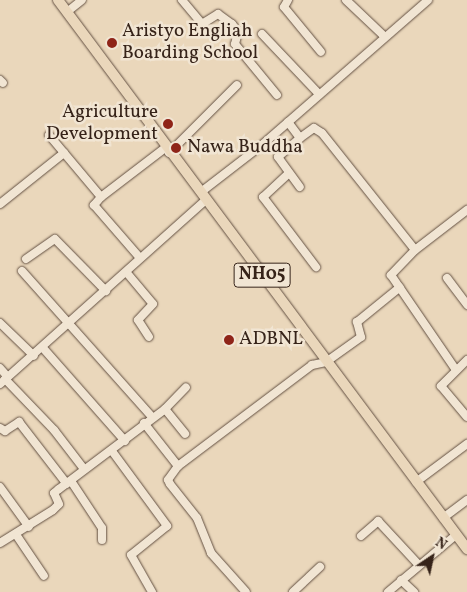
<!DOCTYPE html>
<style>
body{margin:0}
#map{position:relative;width:467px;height:592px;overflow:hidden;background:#ead7bb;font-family:Vollkorn,serif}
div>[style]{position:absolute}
.roads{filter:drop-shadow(0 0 1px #635042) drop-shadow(0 0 1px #635042)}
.minor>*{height:8px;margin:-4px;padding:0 4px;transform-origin:4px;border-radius:4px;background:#f1e5d3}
.major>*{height:10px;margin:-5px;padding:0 5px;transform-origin:5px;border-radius:5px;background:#ead7bb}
.dots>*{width:14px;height:14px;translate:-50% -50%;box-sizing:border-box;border:2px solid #f1e5d3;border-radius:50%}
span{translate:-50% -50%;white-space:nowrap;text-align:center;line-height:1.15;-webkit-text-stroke:5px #f1e5d3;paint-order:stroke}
.shield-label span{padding:1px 4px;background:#f1e5d3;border:1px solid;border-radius:4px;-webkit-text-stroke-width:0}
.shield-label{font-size:18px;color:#362319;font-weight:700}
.poi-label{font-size:19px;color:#362319}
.left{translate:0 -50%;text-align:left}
.right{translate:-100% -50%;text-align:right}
.north{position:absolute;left:407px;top:532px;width:50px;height:50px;-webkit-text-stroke:4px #f1e5d3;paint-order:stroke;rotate:34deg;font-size:14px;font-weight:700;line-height:20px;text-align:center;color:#362319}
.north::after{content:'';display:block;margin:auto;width:18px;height:22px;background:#362319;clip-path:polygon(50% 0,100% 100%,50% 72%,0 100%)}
</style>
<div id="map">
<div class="roads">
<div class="minor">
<div style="left:182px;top:0;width:31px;rotate:50deg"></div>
<div style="left:202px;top:24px;width:19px;rotate:-32deg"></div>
<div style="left:218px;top:14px;width:17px;rotate:36deg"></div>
<div style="left:232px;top:24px;width:10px;rotate:53deg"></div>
<div style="left:238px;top:32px;width:12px;rotate:104deg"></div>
<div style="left:235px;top:44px;width:66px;rotate:50.5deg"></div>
<div style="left:288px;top:0;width:8px;rotate:120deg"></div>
<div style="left:284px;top:7px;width:58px;rotate:50.6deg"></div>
<div style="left:346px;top:0;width:51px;rotate:43.4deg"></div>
<div style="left:67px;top:12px;width:19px;rotate:-39deg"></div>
<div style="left:262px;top:34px;width:81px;rotate:46.5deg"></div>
<div style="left:0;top:80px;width:4px;rotate:45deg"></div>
<div style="left:288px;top:122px;width:20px;rotate:53deg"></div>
<div style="left:300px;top:138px;width:17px;rotate:-36deg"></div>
<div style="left:314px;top:128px;width:9px;rotate:32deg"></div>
<div style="left:322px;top:133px;width:149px;rotate:51.5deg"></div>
<div style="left:415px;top:250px;width:66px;rotate:-37.6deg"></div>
<div style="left:49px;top:135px;width:81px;rotate:50deg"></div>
<div style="left:101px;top:197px;width:81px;rotate:-37.4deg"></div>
<div style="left:300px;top:138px;width:29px;rotate:139deg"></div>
<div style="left:278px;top:157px;width:37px;rotate:54deg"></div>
<div style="left:169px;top:153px;width:96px;rotate:-45deg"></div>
<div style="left:288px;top:174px;width:34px;rotate:137deg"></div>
<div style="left:263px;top:197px;width:88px;rotate:52.9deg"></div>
<div style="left:201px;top:192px;width:78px;rotate:-37.7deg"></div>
<div style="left:263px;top:144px;width:219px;rotate:-41.1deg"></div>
<div style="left:101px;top:197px;width:11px;rotate:131deg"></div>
<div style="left:94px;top:205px;width:70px;rotate:49deg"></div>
<div style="left:0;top:204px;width:82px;rotate:-38.6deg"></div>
<div style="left:415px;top:250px;width:35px;rotate:134deg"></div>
<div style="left:391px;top:275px;width:115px;rotate:55.6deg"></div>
<div style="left:26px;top:259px;width:35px;rotate:-35deg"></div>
<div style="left:55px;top:239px;width:73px;rotate:45.6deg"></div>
<div style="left:22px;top:271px;width:195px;rotate:48.3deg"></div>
<div style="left:127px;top:273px;width:40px;rotate:50deg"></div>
<div style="left:153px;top:304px;width:22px;rotate:133deg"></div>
<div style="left:138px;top:320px;width:20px;rotate:57deg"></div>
<div style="left:447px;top:278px;width:34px;rotate:53deg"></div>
<div style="left:0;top:323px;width:47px;rotate:44.1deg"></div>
<div style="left:43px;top:348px;width:124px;rotate:48.6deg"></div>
<div style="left:467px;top:360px;width:37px;rotate:135deg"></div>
<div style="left:441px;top:386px;width:40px;rotate:50deg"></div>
<div style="left:0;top:368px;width:11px;rotate:49deg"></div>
<div style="left:5px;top:379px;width:71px;rotate:46.1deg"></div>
<div style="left:54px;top:430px;width:49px;rotate:52.4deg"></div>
<div style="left:0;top:384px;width:276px;rotate:-41.8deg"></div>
<div style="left:165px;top:409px;width:30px;rotate:-46deg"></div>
<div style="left:144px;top:423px;width:55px;rotate:51.7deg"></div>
<div style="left:178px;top:466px;width:168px;rotate:-37deg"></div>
<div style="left:312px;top:365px;width:14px;rotate:-12deg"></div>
<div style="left:326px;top:362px;width:43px;rotate:-35.5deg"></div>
<div style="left:361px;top:337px;width:16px;rotate:-105deg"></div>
<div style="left:357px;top:322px;width:55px;rotate:-39.1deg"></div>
<div style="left:0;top:428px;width:6px;rotate:31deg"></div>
<div style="left:5px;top:431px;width:17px;rotate:-33deg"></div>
<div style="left:19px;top:422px;width:78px;rotate:52.3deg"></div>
<div style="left:112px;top:451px;width:93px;rotate:53.7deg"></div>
<div style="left:167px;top:526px;width:46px;rotate:141.1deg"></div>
<div style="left:131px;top:555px;width:43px;rotate:60.4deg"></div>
<div style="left:178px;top:466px;width:17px;rotate:126deg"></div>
<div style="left:168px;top:480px;width:4px;rotate:63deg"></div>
<div style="left:170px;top:484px;width:43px;rotate:51.5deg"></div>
<div style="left:197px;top:518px;width:38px;rotate:68deg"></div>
<div style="left:211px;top:553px;width:52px;rotate:48.1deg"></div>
<div style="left:71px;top:481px;width:56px;rotate:56.6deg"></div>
<div style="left:102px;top:528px;width:12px;rotate:90deg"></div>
<div style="left:416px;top:482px;width:64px;rotate:-36.7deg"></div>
<div style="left:0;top:487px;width:49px;rotate:54.1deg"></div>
<div style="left:443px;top:518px;width:30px;rotate:-37deg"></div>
<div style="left:17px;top:536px;width:48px;rotate:56deg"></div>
<div style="left:361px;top:536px;width:23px;rotate:-41deg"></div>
<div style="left:378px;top:521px;width:59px;rotate:47.1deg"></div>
<div style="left:0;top:543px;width:62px;rotate:-31.9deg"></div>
<div style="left:53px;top:510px;width:8px;rotate:-45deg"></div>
<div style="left:59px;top:504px;width:12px;rotate:-114deg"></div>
<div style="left:54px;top:493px;width:6px;rotate:-39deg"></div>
<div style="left:59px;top:489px;width:133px;rotate:-37deg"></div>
<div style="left:165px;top:409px;width:32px;rotate:51deg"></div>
<div style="left:401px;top:580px;width:18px;rotate:43deg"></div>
<div style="left:293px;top:592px;width:37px;rotate:-43deg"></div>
<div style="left:388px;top:592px;width:89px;rotate:-40deg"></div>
</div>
<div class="major">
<div style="left:58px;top:0;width:685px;rotate:53.31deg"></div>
</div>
</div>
<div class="dots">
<div style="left:112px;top:43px;background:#8f2418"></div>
<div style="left:168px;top:124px;background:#8f2418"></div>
<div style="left:176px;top:148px;background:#8f2418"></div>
<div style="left:229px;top:340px;background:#8f2418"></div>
</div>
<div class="shield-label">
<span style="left:262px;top:275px">NH05</span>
</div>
<div class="poi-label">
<span class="left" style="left:122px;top:43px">Aristyo Engliah<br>Boarding School</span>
<span class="right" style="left:158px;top:124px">Agriculture<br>Development</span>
<span class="left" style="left:187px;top:148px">Nawa Buddha</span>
<span class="left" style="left:239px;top:340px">ADBNL</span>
</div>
<div class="north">N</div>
</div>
